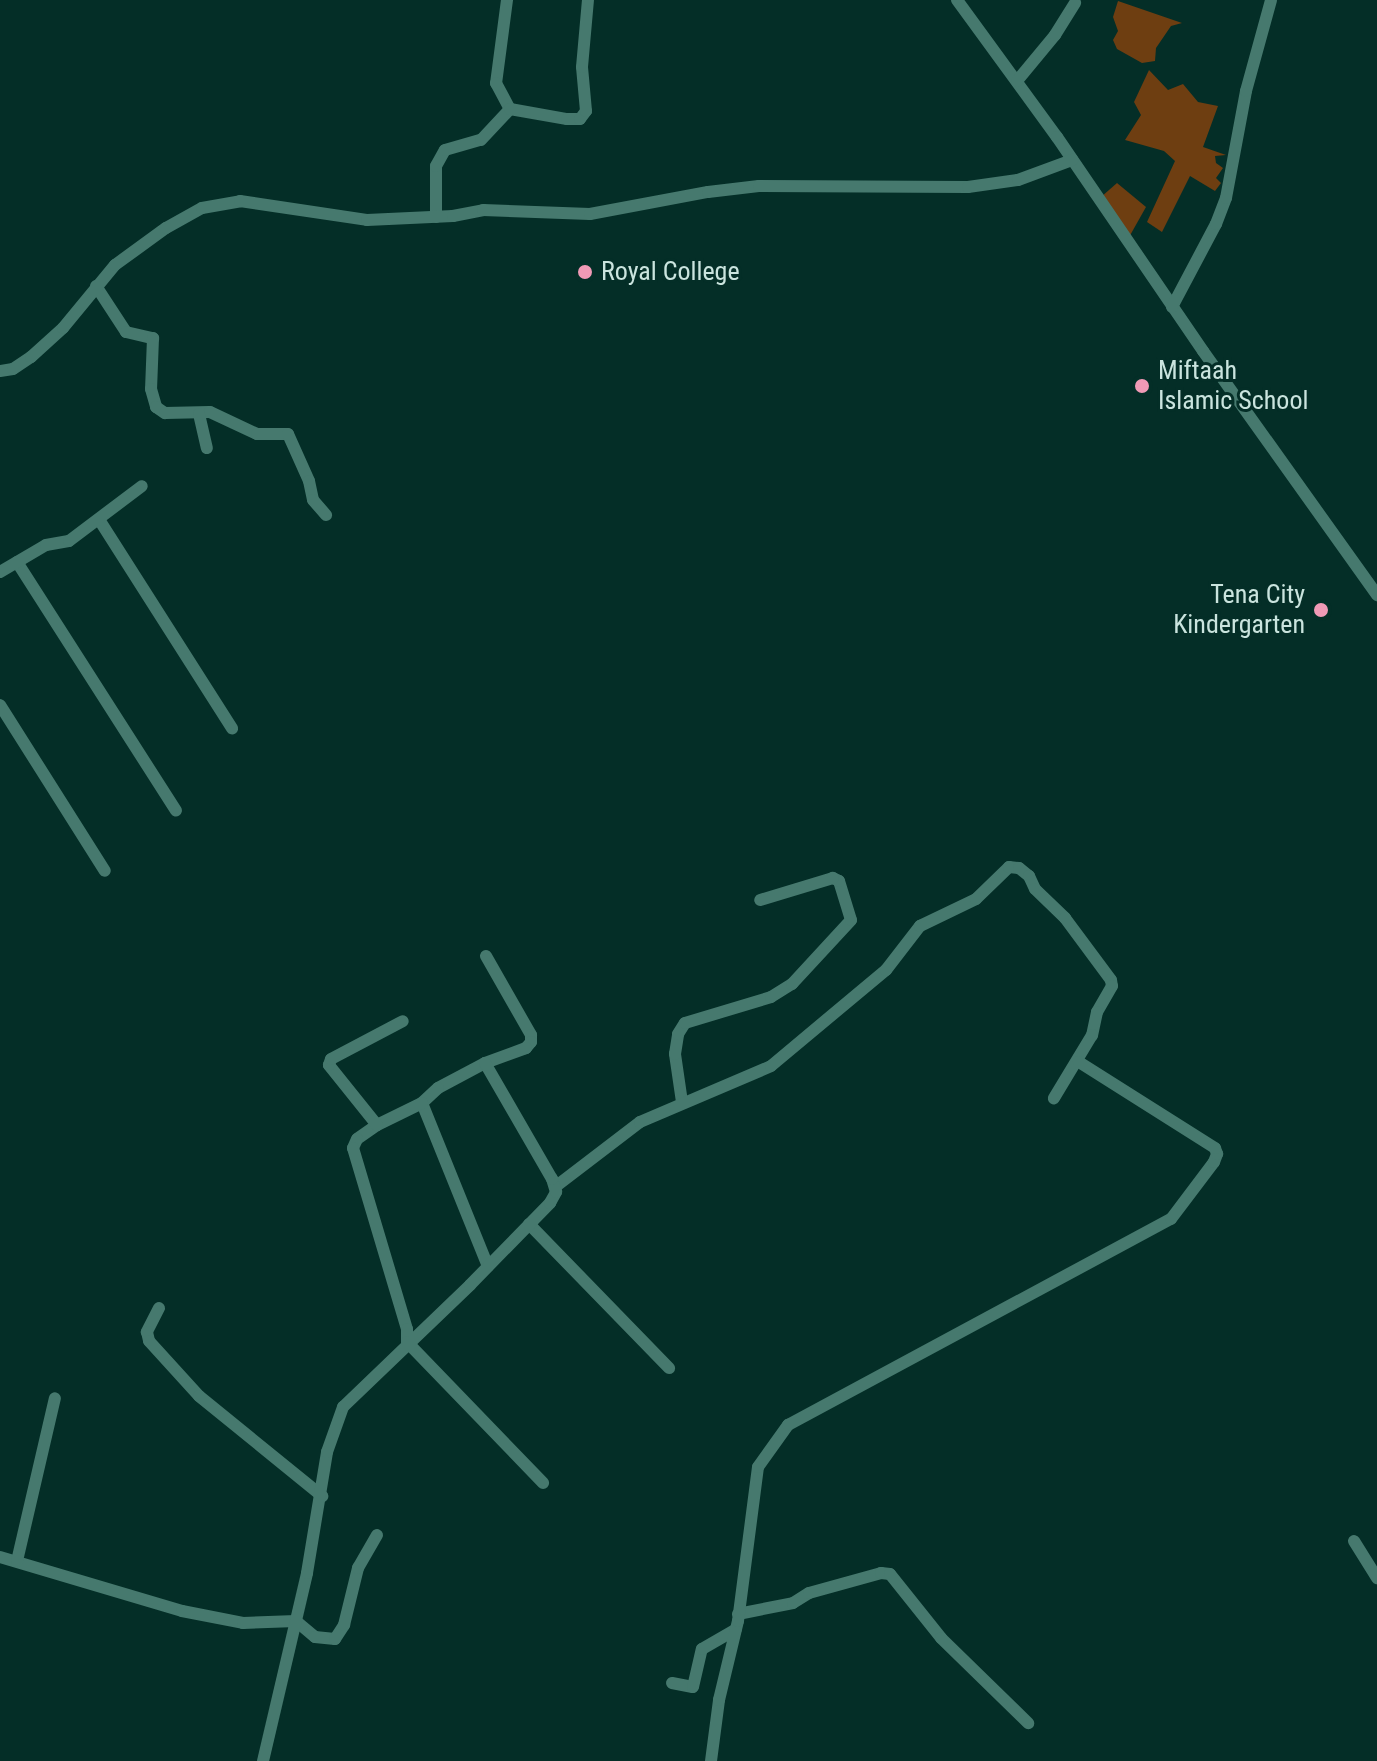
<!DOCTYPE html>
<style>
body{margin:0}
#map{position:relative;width:1377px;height:1761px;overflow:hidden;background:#042e27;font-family:"Roboto Condensed",sans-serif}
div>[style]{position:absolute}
.green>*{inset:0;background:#6e3e11}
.minor>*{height:12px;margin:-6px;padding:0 6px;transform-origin:6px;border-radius:6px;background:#46796e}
.dots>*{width:22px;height:22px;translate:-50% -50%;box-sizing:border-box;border:4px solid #042e27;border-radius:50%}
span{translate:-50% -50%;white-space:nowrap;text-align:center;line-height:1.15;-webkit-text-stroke:6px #042e27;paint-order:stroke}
.poi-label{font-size:26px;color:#cae4de}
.left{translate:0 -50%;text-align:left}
.right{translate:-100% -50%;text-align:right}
</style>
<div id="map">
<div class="green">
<div style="clip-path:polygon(1118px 1px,1182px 23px,1171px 26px,1156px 48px,1155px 61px,1142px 63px,1117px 49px,1113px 40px,1118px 31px,1113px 17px)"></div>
<div style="clip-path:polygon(1149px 70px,1168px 90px,1183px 84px,1198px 102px,1218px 106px,1203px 147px,1226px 155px,1215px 156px,1216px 163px,1223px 168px,1216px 178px,1221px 183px,1215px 191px,1190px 176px,1162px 232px,1147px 222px,1175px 161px,1164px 151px,1125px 140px,1141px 115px,1134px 102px)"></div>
<div style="clip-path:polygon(1117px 183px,1146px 207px,1128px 239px,1101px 197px)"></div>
</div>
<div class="minor">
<div style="left:507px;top:0;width:84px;rotate:97.5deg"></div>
<div style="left:496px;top:83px;width:30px;rotate:62deg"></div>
<div style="left:957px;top:0;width:170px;rotate:53.9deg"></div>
<div style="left:1057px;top:137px;width:259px;rotate:55.7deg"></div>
<div style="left:1203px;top:351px;width:300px;rotate:54.5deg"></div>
<div style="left:1017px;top:81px;width:60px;rotate:-50.4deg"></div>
<div style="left:1055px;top:35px;width:38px;rotate:-58deg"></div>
<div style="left:436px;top:217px;width:51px;rotate:-90deg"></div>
<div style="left:436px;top:166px;width:18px;rotate:-61deg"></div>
<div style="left:445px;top:150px;width:37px;rotate:-16deg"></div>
<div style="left:481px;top:140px;width:42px;rotate:-46.9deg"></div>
<div style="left:510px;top:109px;width:58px;rotate:10deg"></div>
<div style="left:567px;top:119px;width:13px"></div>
<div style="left:580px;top:119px;width:10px;rotate:-53deg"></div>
<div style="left:586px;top:111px;width:44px;rotate:-95.2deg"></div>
<div style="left:582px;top:67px;width:67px;rotate:-84.9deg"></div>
<div style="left:96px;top:286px;width:55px;rotate:56.9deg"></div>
<div style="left:126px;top:332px;width:28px;rotate:13deg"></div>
<div style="left:153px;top:338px;width:51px;rotate:92.2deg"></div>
<div style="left:151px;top:389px;width:19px;rotate:74deg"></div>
<div style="left:156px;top:407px;width:11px;rotate:34deg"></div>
<div style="left:165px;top:413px;width:45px;rotate:-1.3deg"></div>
<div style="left:210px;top:412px;width:52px;rotate:25.1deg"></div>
<div style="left:257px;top:434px;width:31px"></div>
<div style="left:288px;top:434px;width:51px;rotate:65.9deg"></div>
<div style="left:309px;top:481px;width:19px;rotate:78deg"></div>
<div style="left:313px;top:500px;width:20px;rotate:49deg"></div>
<div style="left:1172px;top:307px;width:94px;rotate:-62.1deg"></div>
<div style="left:1216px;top:224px;width:28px;rotate:-69deg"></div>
<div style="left:1226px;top:198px;width:109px;rotate:-79.4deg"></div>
<div style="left:1246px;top:91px;width:94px;rotate:-74.6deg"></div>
<div style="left:0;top:371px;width:13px;rotate:-9deg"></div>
<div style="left:13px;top:369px;width:22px;rotate:-34deg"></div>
<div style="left:31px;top:357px;width:43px;rotate:-42.2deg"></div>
<div style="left:63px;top:328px;width:82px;rotate:-50.5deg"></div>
<div style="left:115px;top:265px;width:63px;rotate:-36deg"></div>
<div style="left:166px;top:228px;width:41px;rotate:-29.1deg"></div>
<div style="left:202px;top:208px;width:39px;rotate:-10deg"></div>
<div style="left:240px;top:201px;width:128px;rotate:8.5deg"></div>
<div style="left:367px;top:220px;width:86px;rotate:-2.7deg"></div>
<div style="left:453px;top:216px;width:31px;rotate:-11deg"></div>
<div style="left:483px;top:210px;width:107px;rotate:2.1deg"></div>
<div style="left:590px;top:214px;width:120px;rotate:-10.6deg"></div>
<div style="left:708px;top:192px;width:51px;rotate:-6.7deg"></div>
<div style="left:759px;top:186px;width:209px;rotate:0.3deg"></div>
<div style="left:968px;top:187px;width:50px;rotate:-8deg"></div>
<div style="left:1018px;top:180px;width:58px;rotate:-20.3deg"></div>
<div style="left:199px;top:414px;width:35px;rotate:77deg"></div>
<div style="left:100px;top:521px;width:246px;rotate:57.5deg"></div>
<div style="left:17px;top:562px;width:295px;rotate:57.4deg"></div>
<div style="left:0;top:572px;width:53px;rotate:-30.4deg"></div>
<div style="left:46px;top:545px;width:23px;rotate:-10deg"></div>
<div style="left:69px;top:541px;width:91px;rotate:-37deg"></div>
<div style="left:0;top:705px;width:196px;rotate:57.7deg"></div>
<div style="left:486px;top:956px;width:91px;rotate:60.3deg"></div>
<div style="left:531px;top:1035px;width:7px;rotate:90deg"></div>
<div style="left:531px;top:1042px;width:8px;rotate:130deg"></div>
<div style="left:526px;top:1048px;width:44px;rotate:159.9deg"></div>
<div style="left:485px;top:1063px;width:53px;rotate:152deg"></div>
<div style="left:438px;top:1088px;width:22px;rotate:137deg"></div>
<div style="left:422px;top:1103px;width:176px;rotate:68deg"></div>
<div style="left:682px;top:1102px;width:49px;rotate:-98.3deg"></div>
<div style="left:675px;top:1054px;width:20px;rotate:-81deg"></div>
<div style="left:678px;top:1034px;width:13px;rotate:-58deg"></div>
<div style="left:685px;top:1023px;width:90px;rotate:-16.8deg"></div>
<div style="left:771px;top:997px;width:25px;rotate:-32deg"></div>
<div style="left:792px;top:984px;width:87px;rotate:-47.3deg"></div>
<div style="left:851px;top:920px;width:41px;rotate:-107.1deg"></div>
<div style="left:839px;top:881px;width:7px;rotate:-153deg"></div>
<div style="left:833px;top:878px;width:76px;rotate:163.2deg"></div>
<div style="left:422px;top:1103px;width:50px;rotate:153.9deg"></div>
<div style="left:377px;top:1125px;width:24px;rotate:145deg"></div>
<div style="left:357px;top:1139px;width:10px;rotate:114deg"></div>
<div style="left:353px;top:1148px;width:189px;rotate:73.4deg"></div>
<div style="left:407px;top:1329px;width:13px;rotate:90deg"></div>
<div style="left:407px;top:1342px;width:196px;rotate:46deg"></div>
<div style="left:377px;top:1125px;width:77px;rotate:-128.7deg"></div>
<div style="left:329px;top:1065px;width:6px;rotate:-72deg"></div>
<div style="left:331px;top:1059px;width:81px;rotate:-27.8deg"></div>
<div style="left:555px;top:1187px;width:107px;rotate:-37.4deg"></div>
<div style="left:640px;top:1122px;width:142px;rotate:-23.1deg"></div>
<div style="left:771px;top:1066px;width:150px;rotate:-39.9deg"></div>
<div style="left:886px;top:970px;width:56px;rotate:-52.3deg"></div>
<div style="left:920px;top:926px;width:62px;rotate:-25.7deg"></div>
<div style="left:976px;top:899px;width:46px;rotate:-44.1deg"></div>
<div style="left:1009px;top:867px;width:10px;rotate:6deg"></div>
<div style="left:1019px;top:868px;width:13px;rotate:39deg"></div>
<div style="left:1029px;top:876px;width:14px;rotate:65deg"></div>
<div style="left:1035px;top:889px;width:42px;rotate:44deg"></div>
<div style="left:1065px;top:918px;width:77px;rotate:53.4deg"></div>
<div style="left:1111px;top:980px;width:6px;rotate:81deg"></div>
<div style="left:1112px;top:986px;width:30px;rotate:120deg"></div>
<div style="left:1097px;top:1012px;width:24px;rotate:102deg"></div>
<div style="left:1092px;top:1035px;width:74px;rotate:121.1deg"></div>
<div style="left:529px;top:1224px;width:201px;rotate:45.8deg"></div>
<div style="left:159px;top:1308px;width:27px;rotate:117deg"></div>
<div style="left:147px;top:1332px;width:9px;rotate:77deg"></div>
<div style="left:149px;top:1341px;width:74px;rotate:47.7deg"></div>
<div style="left:199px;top:1396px;width:159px;rotate:39.1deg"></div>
<div style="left:1354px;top:1541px;width:44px;rotate:58.1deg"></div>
<div style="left:0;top:1557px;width:190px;rotate:16.5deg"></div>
<div style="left:182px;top:1611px;width:62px;rotate:11.1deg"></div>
<div style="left:243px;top:1623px;width:53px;rotate:-2.2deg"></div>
<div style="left:296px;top:1621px;width:25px;rotate:40deg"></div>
<div style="left:315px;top:1637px;width:20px;rotate:6deg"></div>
<div style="left:335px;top:1639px;width:17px;rotate:-57deg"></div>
<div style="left:344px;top:1625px;width:59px;rotate:-76.2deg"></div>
<div style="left:358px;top:1568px;width:38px;rotate:-60deg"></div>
<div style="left:17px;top:1561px;width:167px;rotate:-76.9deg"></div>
<div style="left:738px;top:1614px;width:56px;rotate:-11.3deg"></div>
<div style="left:793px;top:1603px;width:19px;rotate:-32deg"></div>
<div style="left:809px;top:1593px;width:75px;rotate:-15.5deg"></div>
<div style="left:881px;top:1573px;width:9px;rotate:6deg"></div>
<div style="left:890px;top:1574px;width:82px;rotate:51.4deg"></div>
<div style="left:941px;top:1638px;width:122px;rotate:44.3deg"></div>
<div style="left:672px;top:1683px;width:21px;rotate:11deg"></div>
<div style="left:693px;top:1687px;width:39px;rotate:-77deg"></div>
<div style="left:702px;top:1649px;width:39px;rotate:-30deg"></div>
<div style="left:263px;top:1761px;width:193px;rotate:-76.8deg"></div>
<div style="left:307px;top:1573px;width:123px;rotate:-80.6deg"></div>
<div style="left:327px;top:1452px;width:48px;rotate:-70.4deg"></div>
<div style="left:343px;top:1407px;width:176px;rotate:-43.8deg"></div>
<div style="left:470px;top:1285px;width:115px;rotate:-45.7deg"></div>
<div style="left:550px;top:1203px;width:13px;rotate:-61deg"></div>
<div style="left:556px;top:1192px;width:14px;rotate:-107deg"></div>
<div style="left:552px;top:1179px;width:134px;rotate:-120deg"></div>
<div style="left:711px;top:1761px;width:62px;rotate:-82.5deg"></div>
<div style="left:719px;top:1700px;width:81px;rotate:-76.5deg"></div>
<div style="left:738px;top:1621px;width:155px;rotate:-82.6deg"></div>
<div style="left:758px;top:1467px;width:52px;rotate:-54.5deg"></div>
<div style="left:788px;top:1425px;width:435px;rotate:-28.3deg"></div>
<div style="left:1171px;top:1219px;width:71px;rotate:-53deg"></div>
<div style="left:1214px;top:1162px;width:9px;rotate:-69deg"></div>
<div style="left:1217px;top:1154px;width:6px;rotate:-108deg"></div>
<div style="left:1215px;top:1148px;width:161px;rotate:-147.7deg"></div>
</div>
<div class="dots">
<div style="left:585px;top:272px;background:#f09ab6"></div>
<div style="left:1142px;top:386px;background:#f09ab6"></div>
<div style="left:1321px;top:610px;background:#f09ab6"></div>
</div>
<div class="poi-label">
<span class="left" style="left:601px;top:272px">Royal College</span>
<span class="left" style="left:1158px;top:386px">Miftaah<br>Islamic School</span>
<span class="right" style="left:1305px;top:610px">Tena City<br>Kindergarten</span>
</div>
</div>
